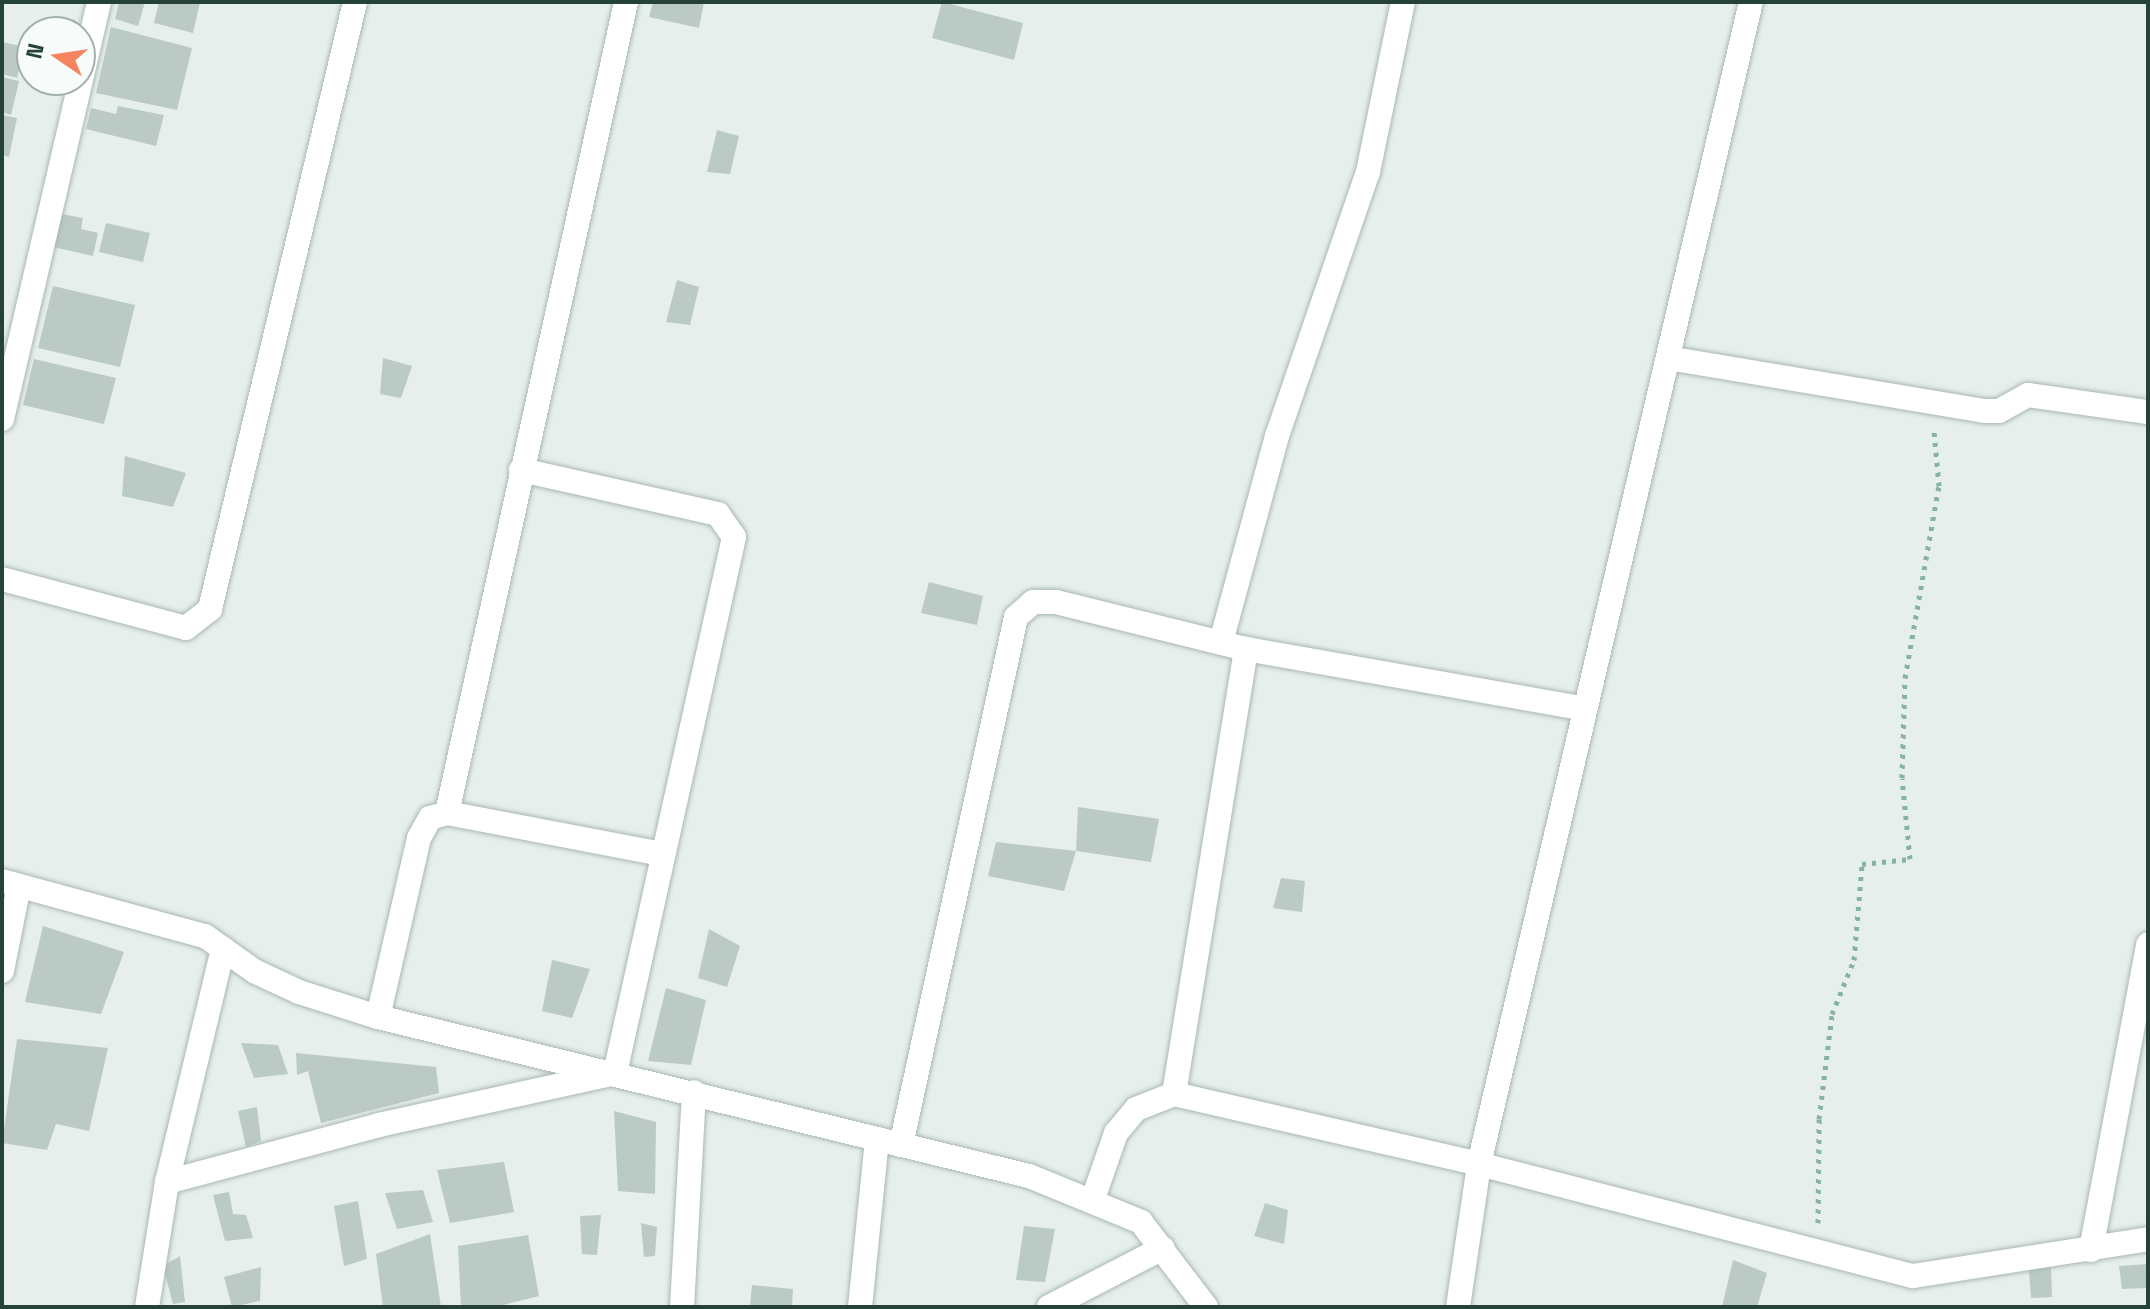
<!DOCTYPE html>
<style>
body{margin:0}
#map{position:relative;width:2150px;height:1309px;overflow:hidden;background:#e6efeb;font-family:"Space Grotesk",sans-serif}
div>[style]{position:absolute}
.building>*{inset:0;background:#bbcac4}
.path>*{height:5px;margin-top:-2.5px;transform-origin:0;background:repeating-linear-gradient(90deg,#86b3a5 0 4px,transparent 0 10px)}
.roads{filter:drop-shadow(0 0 2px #a8b8b2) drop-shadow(0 0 2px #a8b8b2)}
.minor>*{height:24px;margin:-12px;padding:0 12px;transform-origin:12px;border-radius:12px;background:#fff}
span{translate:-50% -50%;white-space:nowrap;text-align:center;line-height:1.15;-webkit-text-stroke:6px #f7fbf9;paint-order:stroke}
.frame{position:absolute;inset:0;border:4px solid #24423a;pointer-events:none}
.north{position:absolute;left:16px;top:16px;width:80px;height:80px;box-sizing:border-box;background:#f7fbf9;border:2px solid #a3b1ad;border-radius:50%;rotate:283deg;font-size:22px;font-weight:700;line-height:32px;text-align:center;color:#24423a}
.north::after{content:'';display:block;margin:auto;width:28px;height:36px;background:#f4845f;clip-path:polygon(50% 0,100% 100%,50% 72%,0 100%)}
</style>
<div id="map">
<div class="building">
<div style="clip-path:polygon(119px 2px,145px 2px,138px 26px,115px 19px)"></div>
<div style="clip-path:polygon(159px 2px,200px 2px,193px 33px,154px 23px)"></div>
<div style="clip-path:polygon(653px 2px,704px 2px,699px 28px,649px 17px)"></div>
<div style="clip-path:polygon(942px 2px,1023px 23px,1014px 60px,932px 38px)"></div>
<div style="clip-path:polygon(111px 27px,192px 48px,177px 110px,96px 93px)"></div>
<div style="clip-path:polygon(2px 42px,25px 47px,17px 78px,2px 74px)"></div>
<div style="clip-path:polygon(2px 77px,19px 81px,11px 115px,2px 112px)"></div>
<div style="clip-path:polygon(118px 106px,164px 115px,156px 146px,86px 129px,91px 108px,116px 114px)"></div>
<div style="clip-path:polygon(2px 115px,17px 118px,9px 157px,2px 155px)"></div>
<div style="clip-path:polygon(717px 130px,739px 136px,730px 174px,707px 172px)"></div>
<div style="clip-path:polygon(56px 213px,83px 218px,81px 229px,98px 233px,93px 256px,49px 246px)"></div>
<div style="clip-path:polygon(106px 223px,150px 233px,143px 262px,99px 252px)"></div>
<div style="clip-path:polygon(677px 280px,699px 287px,690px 325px,666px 322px)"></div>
<div style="clip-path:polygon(53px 286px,135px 305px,120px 367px,38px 348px)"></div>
<div style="clip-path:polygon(383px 358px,412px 366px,401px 398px,380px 394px)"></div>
<div style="clip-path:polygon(34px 359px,116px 378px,104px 424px,23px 405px)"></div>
<div style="clip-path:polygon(125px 456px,186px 473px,173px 507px,122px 496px)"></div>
<div style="clip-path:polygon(929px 582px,983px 596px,977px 625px,921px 613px)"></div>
<div style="clip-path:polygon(1078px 807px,1159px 819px,1151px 862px,1076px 851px)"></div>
<div style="clip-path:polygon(996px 842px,1076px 851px,1064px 891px,988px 876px)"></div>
<div style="clip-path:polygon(1281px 878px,1305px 881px,1302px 912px,1273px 908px)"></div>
<div style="clip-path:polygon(43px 926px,124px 952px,101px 1014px,25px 1002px)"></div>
<div style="clip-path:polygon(709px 929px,740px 946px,727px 987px,698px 978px)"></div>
<div style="clip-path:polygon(552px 960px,590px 969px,572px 1018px,542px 1011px)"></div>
<div style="clip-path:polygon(666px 988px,706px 1000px,691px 1065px,648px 1061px)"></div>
<div style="clip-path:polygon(17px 1039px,108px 1048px,89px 1131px,56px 1124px,47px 1150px,2px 1143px)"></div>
<div style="clip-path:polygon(241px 1043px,278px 1045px,288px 1074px,254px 1078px)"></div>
<div style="clip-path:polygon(296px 1053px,436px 1067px,439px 1093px,321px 1123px,308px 1071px,297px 1075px)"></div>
<div style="clip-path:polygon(257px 1107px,261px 1141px,246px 1147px,238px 1111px)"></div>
<div style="clip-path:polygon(614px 1111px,656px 1122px,655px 1194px,618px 1191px)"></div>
<div style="clip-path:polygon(504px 1162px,514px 1212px,450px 1223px,437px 1170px)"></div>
<div style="clip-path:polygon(423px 1190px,433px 1222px,397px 1229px,385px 1193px)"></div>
<div style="clip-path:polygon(229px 1192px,233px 1214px,246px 1215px,253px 1238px,225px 1241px,213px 1195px)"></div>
<div style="clip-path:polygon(358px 1201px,367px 1259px,344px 1266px,334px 1206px)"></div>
<div style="clip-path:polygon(1265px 1203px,1288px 1210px,1284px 1244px,1254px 1236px)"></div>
<div style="clip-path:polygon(601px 1215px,597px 1255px,582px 1254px,580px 1216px)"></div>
<div style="clip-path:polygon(641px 1223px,657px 1227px,655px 1256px,644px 1257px)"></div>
<div style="clip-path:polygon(1024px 1226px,1055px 1229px,1045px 1282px,1016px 1280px)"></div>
<div style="clip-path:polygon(430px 1234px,441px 1307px,383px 1307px,376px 1254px)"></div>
<div style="clip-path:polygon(528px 1235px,539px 1296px,495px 1307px,461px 1307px,458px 1246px)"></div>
<div style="clip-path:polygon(180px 1256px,185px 1302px,173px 1304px,163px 1266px)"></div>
<div style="clip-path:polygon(1733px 1260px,1767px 1273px,1757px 1307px,1722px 1307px)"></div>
<div style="clip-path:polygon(2148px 1264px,2148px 1288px,2122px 1289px,2119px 1266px)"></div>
<div style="clip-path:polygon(261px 1267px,260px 1301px,232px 1307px,224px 1277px)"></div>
<div style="clip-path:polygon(2051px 1267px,2052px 1297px,2031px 1298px,2029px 1269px)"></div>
<div style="clip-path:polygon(752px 1285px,793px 1289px,792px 1307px,750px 1307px)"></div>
</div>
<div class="path">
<div style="left:1818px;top:1223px;width:104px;rotate:-89.4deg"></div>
<div style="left:1819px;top:1119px;width:106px;rotate:-82.9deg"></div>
<div style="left:1832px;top:1014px;width:58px;rotate:-67.8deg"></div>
<div style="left:1854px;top:960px;width:96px;rotate:-85.2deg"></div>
<div style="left:1862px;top:864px;width:48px;rotate:-5.9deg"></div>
<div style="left:1910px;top:859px;width:81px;rotate:-95.6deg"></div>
<div style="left:1902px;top:778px;width:100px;rotate:-88.3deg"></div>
<div style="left:1905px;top:678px;width:195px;rotate:-80deg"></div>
<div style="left:1939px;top:486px;width:55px;rotate:-95.2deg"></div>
</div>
<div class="roads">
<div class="minor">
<div style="left:1668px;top:358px;width:321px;rotate:9.5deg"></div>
<div style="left:1985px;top:411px;width:14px"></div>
<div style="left:1999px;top:411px;width:33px;rotate:-29deg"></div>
<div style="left:2028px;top:395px;width:121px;rotate:8.1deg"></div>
<div style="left:2px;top:419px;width:428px;rotate:-76.9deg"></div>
<div style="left:2px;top:579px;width:190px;rotate:14.9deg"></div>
<div style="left:186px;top:628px;width:31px;rotate:-38deg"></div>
<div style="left:210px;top:609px;width:624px;rotate:-76.56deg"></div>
<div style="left:1221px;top:642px;width:213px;rotate:-74.8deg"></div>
<div style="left:1277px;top:436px;width:279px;rotate:-71deg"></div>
<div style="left:1368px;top:172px;width:174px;rotate:-78.4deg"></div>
<div style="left:447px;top:813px;width:831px;rotate:-77.55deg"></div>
<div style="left:2px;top:881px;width:210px;rotate:15.2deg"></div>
<div style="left:205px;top:936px;width:60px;rotate:35.5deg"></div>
<div style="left:254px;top:971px;width:50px;rotate:25deg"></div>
<div style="left:299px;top:992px;width:83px;rotate:17.6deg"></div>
<div style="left:378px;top:1017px;width:670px;rotate:13.73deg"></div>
<div style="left:1029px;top:1176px;width:121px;rotate:22.3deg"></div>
<div style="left:1141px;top:1222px;width:107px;rotate:52.6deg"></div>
<div style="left:2px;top:971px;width:87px;rotate:-78.7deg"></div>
<div style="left:378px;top:1017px;width:184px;rotate:-77.1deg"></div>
<div style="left:419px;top:838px;width:23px;rotate:-61deg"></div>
<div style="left:430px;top:818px;width:18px;rotate:-16deg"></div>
<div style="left:447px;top:813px;width:218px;rotate:10.8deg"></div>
<div style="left:1174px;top:1094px;width:451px;rotate:-80.8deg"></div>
<div style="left:901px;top:1145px;width:540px;rotate:-77.71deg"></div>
<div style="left:1016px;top:617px;width:23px;rotate:-41deg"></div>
<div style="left:1033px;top:602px;width:23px"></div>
<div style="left:1056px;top:602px;width:196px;rotate:13.9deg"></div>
<div style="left:1246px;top:649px;width:344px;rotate:10deg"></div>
<div style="left:167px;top:1182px;width:220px;rotate:-15deg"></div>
<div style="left:379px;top:1125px;width:242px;rotate:-12.4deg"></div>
<div style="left:615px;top:1073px;width:549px;rotate:-77.48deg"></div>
<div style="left:734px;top:537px;width:28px;rotate:-125deg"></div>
<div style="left:718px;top:514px;width:202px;rotate:-167.4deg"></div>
<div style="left:1093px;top:1199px;width:70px;rotate:-70.8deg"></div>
<div style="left:1116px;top:1133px;width:31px;rotate:-50deg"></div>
<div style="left:1136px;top:1109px;width:41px;rotate:-21.5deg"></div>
<div style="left:1174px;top:1094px;width:313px;rotate:12.9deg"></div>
<div style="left:1479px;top:1164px;width:448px;rotate:14.5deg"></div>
<div style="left:1913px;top:1276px;width:238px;rotate:-8.9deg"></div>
<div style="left:2091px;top:1250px;width:311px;rotate:-79.4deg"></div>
<div style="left:147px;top:1307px;width:127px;rotate:-80.9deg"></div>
<div style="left:167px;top:1182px;width:240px;rotate:-76.5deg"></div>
<div style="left:682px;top:1307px;width:215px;rotate:-86.8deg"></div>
<div style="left:860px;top:1307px;width:169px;rotate:-84.2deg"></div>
<div style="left:1049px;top:1307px;width:128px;rotate:-27.4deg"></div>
<div style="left:1458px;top:1307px;width:145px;rotate:-81.6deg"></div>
<div style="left:1479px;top:1164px;width:1193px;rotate:-76.83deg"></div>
</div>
</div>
<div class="frame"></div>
<div class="north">N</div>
</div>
